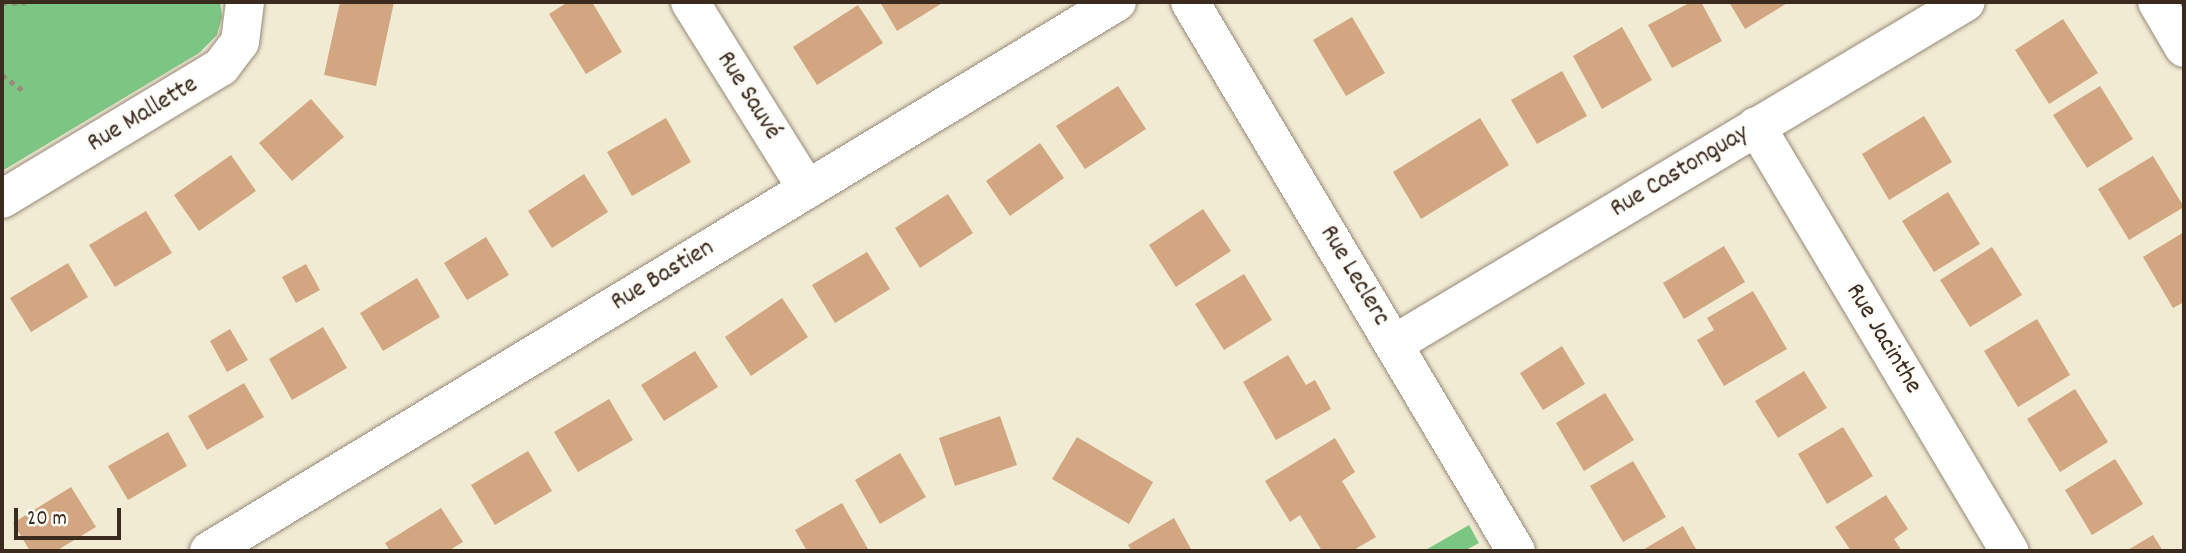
<!DOCTYPE html>
<meta charset="utf-8">
<style>
body{margin:0}
#map{position:relative;width:2186px;height:553px;overflow:hidden;background:#f2ebd4;font-family:Dekko,sans-serif}
div>[style]{position:absolute}
.green>*{inset:0;background:#7cc683}
.building>*{inset:0;background:#d1a680}
.path>*{height:4.5px;margin-top:-2.25px;transform-origin:0;background:repeating-linear-gradient(90deg,#968a79 0 5px,transparent 0 10px)}
.roads{filter:drop-shadow(0 0 2px #968a79) drop-shadow(0 0 2px #968a79)}
.minor>*{height:38px;margin:-19px;padding:0 19px;transform-origin:19px;border-radius:19px;background:#fff}
span{translate:-50% -50%;white-space:nowrap;text-align:center;line-height:1.15;-webkit-text-stroke:5px #fdfcf7;paint-order:stroke}
.street-label{font-size:26px;color:#3b2a1e}
.frame{position:absolute;inset:0;border:4px solid #3b2a1e;pointer-events:none}
.scale{position:absolute;left:14px;top:508px;width:107px;height:32px;box-sizing:border-box;border:4px solid #3b2a1e;border-top:0;padding-left:9px;font-size:21px;line-height:24px;white-space:nowrap;color:#3b2a1e;-webkit-text-stroke:5px #fdfcf7;paint-order:stroke}
</style>
<div id="map">
<div class="green">
<div style="clip-path:polygon(2px 2px,220px 2px,222px 17px,217px 35px,199px 53px,2px 171px)"></div>
<div style="clip-path:polygon(1469px 525px,1479px 543px,1464px 551px,1424px 551px)"></div>
</div>
<div class="building">
<div style="clip-path:polygon(340px 2px,394px 2px,376px 86px,324px 75px)"></div>
<div style="clip-path:polygon(568px 2px,592px 2px,622px 52px,586px 74px,549px 14px)"></div>
<div style="clip-path:polygon(880px 2px,944px 2px,897px 31px)"></div>
<div style="clip-path:polygon(1691px 2px,1701px 2px,1722px 41px,1672px 68px,1648px 25px)"></div>
<div style="clip-path:polygon(1729px 2px,1789px 2px,1745px 29px)"></div>
<div style="clip-path:polygon(858px 5px,883px 43px,817px 85px,793px 47px)"></div>
<div style="clip-path:polygon(1352px 17px,1385px 73px,1346px 96px,1313px 40px)"></div>
<div style="clip-path:polygon(2063px 19px,2098px 73px,2049px 104px,2015px 50px)"></div>
<div style="clip-path:polygon(1622px 27px,1652px 80px,1602px 109px,1573px 56px)"></div>
<div style="clip-path:polygon(1562px 71px,1587px 116px,1537px 144px,1511px 100px)"></div>
<div style="clip-path:polygon(1118px 86px,1146px 129px,1085px 169px,1056px 126px)"></div>
<div style="clip-path:polygon(2100px 86px,2133px 139px,2087px 168px,2053px 115px)"></div>
<div style="clip-path:polygon(311px 99px,344px 137px,292px 181px,259px 143px)"></div>
<div style="clip-path:polygon(1924px 116px,1952px 162px,1889px 200px,1862px 154px)"></div>
<div style="clip-path:polygon(666px 118px,691px 162px,632px 196px,607px 152px)"></div>
<div style="clip-path:polygon(1480px 118px,1509px 165px,1421px 219px,1393px 172px)"></div>
<div style="clip-path:polygon(1040px 143px,1064px 178px,1010px 216px,986px 181px)"></div>
<div style="clip-path:polygon(231px 155px,256px 191px,199px 231px,174px 195px)"></div>
<div style="clip-path:polygon(2153px 156px,2184px 207px,2129px 240px,2098px 189px)"></div>
<div style="clip-path:polygon(584px 174px,608px 212px,552px 248px,528px 211px)"></div>
<div style="clip-path:polygon(1948px 192px,1980px 244px,1934px 272px,1902px 221px)"></div>
<div style="clip-path:polygon(948px 194px,973px 233px,920px 268px,895px 228px)"></div>
<div style="clip-path:polygon(1203px 209px,1231px 251px,1176px 287px,1149px 245px)"></div>
<div style="clip-path:polygon(146px 211px,172px 253px,115px 287px,89px 245px)"></div>
<div style="clip-path:polygon(2184px 232px,2184px 302px,2173px 308px,2143px 257px)"></div>
<div style="clip-path:polygon(486px 237px,509px 275px,467px 300px,444px 263px)"></div>
<div style="clip-path:polygon(1724px 246px,1745px 282px,1684px 319px,1663px 283px)"></div>
<div style="clip-path:polygon(1992px 247px,2022px 295px,1970px 327px,1940px 280px)"></div>
<div style="clip-path:polygon(867px 252px,890px 289px,835px 323px,812px 285px)"></div>
<div style="clip-path:polygon(68px 263px,88px 297px,31px 332px,10px 298px)"></div>
<div style="clip-path:polygon(306px 264px,320px 290px,296px 303px,282px 277px)"></div>
<div style="clip-path:polygon(1244px 274px,1272px 320px,1224px 350px,1195px 304px)"></div>
<div style="clip-path:polygon(417px 278px,440px 317px,383px 351px,360px 313px)"></div>
<div style="clip-path:polygon(1753px 291px,1787px 349px,1724px 386px,1697px 340px,1714px 330px,1707px 318px)"></div>
<div style="clip-path:polygon(782px 298px,808px 337px,751px 376px,725px 337px)"></div>
<div style="clip-path:polygon(2037px 319px,2070px 375px,2018px 407px,1984px 351px)"></div>
<div style="clip-path:polygon(323px 327px,347px 368px,292px 400px,269px 359px)"></div>
<div style="clip-path:polygon(230px 329px,248px 360px,227px 372px,210px 341px)"></div>
<div style="clip-path:polygon(1562px 346px,1585px 384px,1543px 410px,1520px 373px)"></div>
<div style="clip-path:polygon(695px 351px,718px 387px,664px 421px,641px 385px)"></div>
<div style="clip-path:polygon(1288px 355px,1306px 385px,1315px 380px,1331px 409px,1276px 440px,1243px 382px)"></div>
<div style="clip-path:polygon(1804px 371px,1827px 408px,1778px 438px,1755px 401px)"></div>
<div style="clip-path:polygon(244px 383px,264px 417px,207px 450px,188px 416px)"></div>
<div style="clip-path:polygon(2075px 389px,2108px 442px,2060px 472px,2027px 419px)"></div>
<div style="clip-path:polygon(1605px 393px,1634px 440px,1584px 471px,1556px 423px)"></div>
<div style="clip-path:polygon(609px 399px,633px 440px,578px 472px,554px 432px)"></div>
<div style="clip-path:polygon(1000px 416px,1017px 465px,955px 486px,939px 438px)"></div>
<div style="clip-path:polygon(1843px 427px,1873px 476px,1827px 504px,1798px 454px)"></div>
<div style="clip-path:polygon(168px 432px,187px 466px,128px 500px,108px 466px)"></div>
<div style="clip-path:polygon(1077px 437px,1153px 482px,1129px 524px,1052px 479px)"></div>
<div style="clip-path:polygon(1335px 438px,1355px 472px,1342px 481px,1376px 537px,1352px 551px,1322px 551px,1300px 515px,1290px 522px,1265px 481px)"></div>
<div style="clip-path:polygon(528px 451px,552px 491px,495px 525px,471px 485px)"></div>
<div style="clip-path:polygon(900px 453px,926px 497px,880px 524px,855px 480px)"></div>
<div style="clip-path:polygon(2115px 459px,2143px 504px,2092px 535px,2065px 490px)"></div>
<div style="clip-path:polygon(1633px 461px,1666px 517px,1623px 542px,1590px 486px)"></div>
<div style="clip-path:polygon(71px 487px,96px 527px,56px 551px,30px 551px,13px 523px)"></div>
<div style="clip-path:polygon(1886px 495px,1908px 529px,1894px 539px,1902px 551px,1851px 551px,1835px 527px)"></div>
<div style="clip-path:polygon(842px 503px,868px 549px,807px 551px,795px 530px)"></div>
<div style="clip-path:polygon(441px 508px,463px 542px,448px 551px,390px 551px,385px 543px)"></div>
<div style="clip-path:polygon(1174px 518px,1192px 551px,1132px 551px,1128px 545px)"></div>
<div style="clip-path:polygon(1683px 526px,1697px 551px,1641px 551px)"></div>
<div style="clip-path:polygon(2153px 535px,2163px 551px,2126px 551px)"></div>
</div>
<div class="path">
<div style="left:2px;top:3px;width:24px;rotate:-2deg"></div>
<div style="left:2px;top:75px;width:26px;rotate:36deg"></div>
</div>
<div class="roads">
<div class="minor">
<div style="left:690px;top:2px;width:221px;rotate:58deg"></div>
<div style="left:1190px;top:2px;width:638px;rotate:59.3deg"></div>
<div style="left:2157px;top:2px;width:53px;rotate:59.6deg"></div>
<div style="left:1756px;top:126px;width:495px;rotate:59.2deg"></div>
<div style="left:2px;top:199px;width:256px;rotate:-31.1deg"></div>
<div style="left:221px;top:67px;width:31px;rotate:-53deg"></div>
<div style="left:240px;top:42px;width:40px;rotate:-82.9deg"></div>
<div style="left:1394px;top:344px;width:666px;rotate:-30.88deg"></div>
<div style="left:209px;top:551px;width:1061px;rotate:-31.16deg"></div>
</div>
</div>
<div class="street-label">
<span style="left:748px;top:96px;rotate:58deg">Rue Sauvé</span>
<span style="left:143px;top:115px;rotate:-31deg">Rue Mallette</span>
<span style="left:1680px;top:172px;rotate:-31deg">Rue Castonguay</span>
<span style="left:663px;top:276px;rotate:-31deg">Rue Bastien</span>
<span style="left:1354px;top:276px;rotate:59deg">Rue Leclerc</span>
<span style="left:1883px;top:339px;rotate:59deg">Rue Jacinthe</span>
</div>
<div class="frame"></div>
<div class="scale">20 m</div>
</div>
